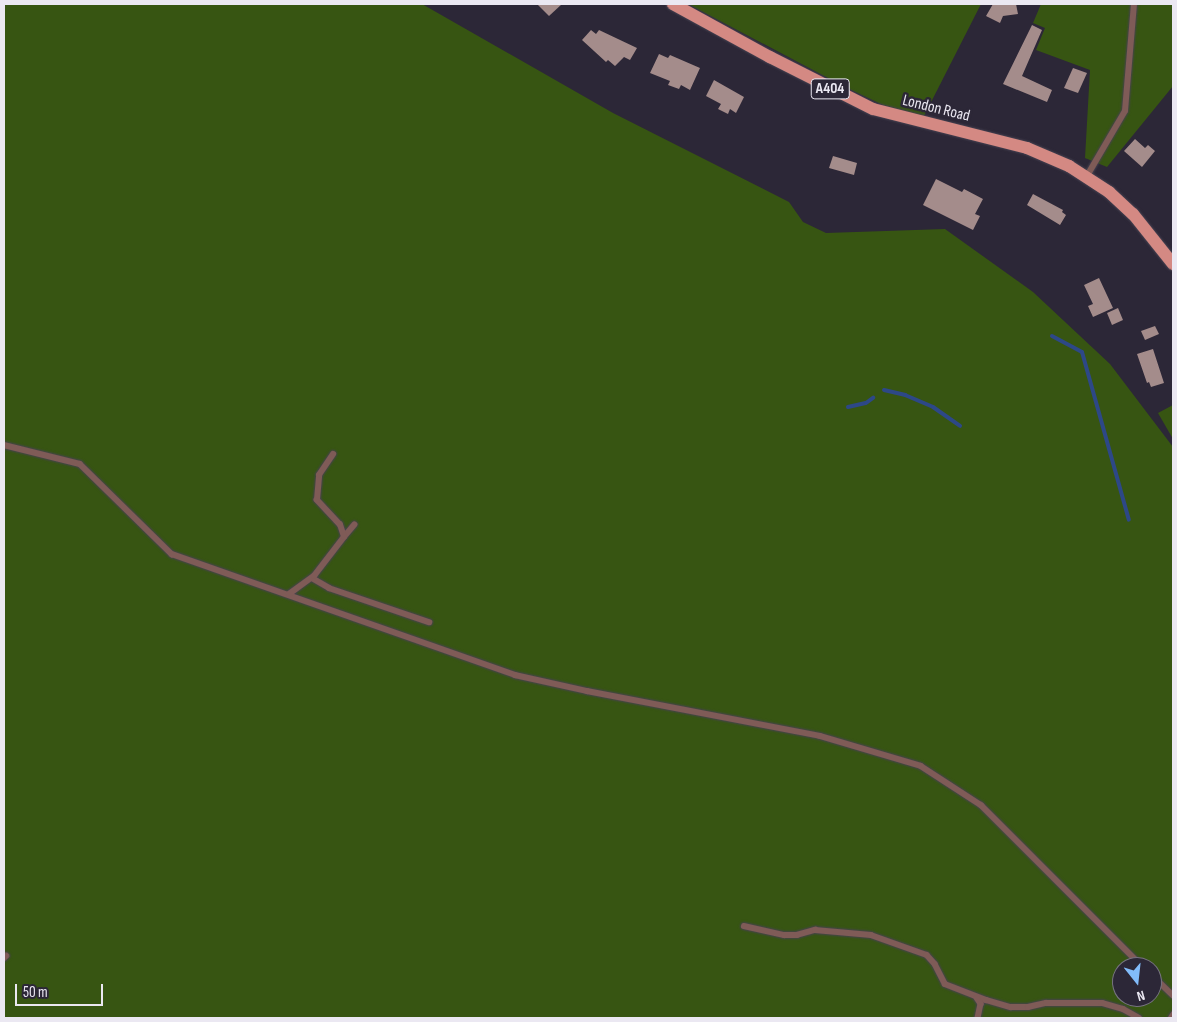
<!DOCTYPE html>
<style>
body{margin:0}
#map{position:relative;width:1177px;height:1022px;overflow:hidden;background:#2c2737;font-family:"Sofia Sans Condensed",sans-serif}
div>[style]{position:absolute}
.green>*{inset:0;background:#375512}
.stream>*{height:4px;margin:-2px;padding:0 2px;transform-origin:2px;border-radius:2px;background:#2d4887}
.building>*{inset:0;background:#a48c8b}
.roads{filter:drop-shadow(0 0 1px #474251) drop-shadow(0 0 1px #474251)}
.service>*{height:5.5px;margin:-2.75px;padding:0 2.75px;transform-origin:2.75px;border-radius:2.75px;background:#7f5b57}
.primary>*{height:12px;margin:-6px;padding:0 6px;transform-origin:6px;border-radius:6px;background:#d48983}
span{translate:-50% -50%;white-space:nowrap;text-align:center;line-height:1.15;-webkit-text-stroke:5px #2c2737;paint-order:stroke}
.shield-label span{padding:1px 4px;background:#2c2737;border:1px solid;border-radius:4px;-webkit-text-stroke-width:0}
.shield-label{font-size:15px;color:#ebe8f2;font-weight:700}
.street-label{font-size:16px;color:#ebe8f2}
.frame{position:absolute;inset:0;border:5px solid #ebe8f2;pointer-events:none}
.north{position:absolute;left:1112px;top:957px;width:50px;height:50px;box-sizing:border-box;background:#2c2737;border:1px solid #787482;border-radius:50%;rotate:164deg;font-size:14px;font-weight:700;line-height:20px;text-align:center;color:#ebe8f2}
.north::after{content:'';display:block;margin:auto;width:18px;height:22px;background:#82bcfa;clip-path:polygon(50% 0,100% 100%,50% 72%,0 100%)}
.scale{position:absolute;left:15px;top:984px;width:88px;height:22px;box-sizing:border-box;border:2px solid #ebe8f2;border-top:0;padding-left:6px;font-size:15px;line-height:18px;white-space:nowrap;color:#ebe8f2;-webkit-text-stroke:4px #2c2737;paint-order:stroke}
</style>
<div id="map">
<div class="green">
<div style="clip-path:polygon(evenodd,4px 4px,422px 4px,613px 113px,789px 202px,803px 222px,826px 233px,945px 229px,1033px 292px,1110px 364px,1173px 447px,1173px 1018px,4px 1018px,4px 4px,1122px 967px,1152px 967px,1152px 997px,1122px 997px,1122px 967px)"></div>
<div style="clip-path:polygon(688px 4px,981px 4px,924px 116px,883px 105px,845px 87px)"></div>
<div style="clip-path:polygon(1041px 4px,1173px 4px,1173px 86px,1107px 167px,1085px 158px,1090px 70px,1036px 50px,1045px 28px,1033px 23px)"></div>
<div style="clip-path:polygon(1173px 405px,1173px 439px,1158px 413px)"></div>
</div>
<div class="stream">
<div style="left:1052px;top:336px;width:34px;rotate:28deg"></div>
<div style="left:1082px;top:352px;width:174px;rotate:74.4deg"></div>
<div style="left:884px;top:390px;width:22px;rotate:13deg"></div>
<div style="left:905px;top:395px;width:30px;rotate:23deg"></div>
<div style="left:933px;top:407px;width:33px;rotate:35deg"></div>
<div style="left:848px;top:407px;width:18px;rotate:-13deg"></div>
<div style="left:866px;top:403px;width:9px;rotate:-36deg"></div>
</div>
<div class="building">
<div style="clip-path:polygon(537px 4px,562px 4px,549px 16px)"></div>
<div style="clip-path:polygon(993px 4px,1016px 4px,1018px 14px,1003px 16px,1000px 23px,986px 16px)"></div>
<div style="clip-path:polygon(1032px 25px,1042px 30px,1022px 76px,1052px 90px,1047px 102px,1003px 84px)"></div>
<div style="clip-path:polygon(591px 30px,596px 34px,599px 30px,637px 48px,630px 60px,624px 57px,615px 66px,608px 60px,606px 62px,582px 40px)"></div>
<div style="clip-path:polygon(659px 54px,668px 58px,670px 55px,700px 68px,690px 90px,681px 85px,679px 89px,668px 85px,670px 81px,650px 73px)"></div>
<div style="clip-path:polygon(1073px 68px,1087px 73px,1078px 93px,1064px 88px)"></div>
<div style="clip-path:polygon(714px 80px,744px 97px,736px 113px,730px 109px,728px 114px,718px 109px,721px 104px,706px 96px)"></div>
<div style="clip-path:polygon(1135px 139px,1145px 148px,1148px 145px,1155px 151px,1142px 167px,1124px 151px)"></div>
<div style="clip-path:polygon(833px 156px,857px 163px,854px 175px,829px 168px)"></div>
<div style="clip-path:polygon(936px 179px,962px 192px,964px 189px,983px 199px,975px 214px,980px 216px,973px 230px,923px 205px)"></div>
<div style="clip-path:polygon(1033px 194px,1063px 210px,1062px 212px,1066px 215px,1060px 225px,1027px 205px)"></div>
<div style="clip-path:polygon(1099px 278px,1113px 308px,1093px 317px,1088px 306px,1093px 304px,1084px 285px)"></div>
<div style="clip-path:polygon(1118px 308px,1123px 320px,1112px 325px,1107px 313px)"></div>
<div style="clip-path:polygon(1155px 326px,1159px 334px,1145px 340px,1141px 331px)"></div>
<div style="clip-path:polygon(1153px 349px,1164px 383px,1151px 387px,1149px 382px,1147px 383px,1137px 354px)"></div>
</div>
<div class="roads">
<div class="service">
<div style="left:1087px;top:176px;width:75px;rotate:-59.7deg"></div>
<div style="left:1125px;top:111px;width:107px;rotate:-85.2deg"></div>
<div style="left:4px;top:445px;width:78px;rotate:14deg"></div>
<div style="left:80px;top:464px;width:129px;rotate:44.4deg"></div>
<div style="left:172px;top:554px;width:364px;rotate:19.4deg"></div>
<div style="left:515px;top:675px;width:74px;rotate:12.5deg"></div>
<div style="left:587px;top:691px;width:237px;rotate:10.9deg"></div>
<div style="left:820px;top:736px;width:105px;rotate:16.5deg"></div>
<div style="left:921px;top:766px;width:72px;rotate:33deg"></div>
<div style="left:981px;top:805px;width:229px;rotate:45deg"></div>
<div style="left:344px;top:537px;width:16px;rotate:-50deg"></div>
<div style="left:312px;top:578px;width:20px;rotate:30deg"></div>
<div style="left:329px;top:588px;width:106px;rotate:18.8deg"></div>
<div style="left:289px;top:594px;width:31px;rotate:-36deg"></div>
<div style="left:314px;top:576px;width:49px;rotate:-52.4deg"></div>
<div style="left:344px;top:537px;width:13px;rotate:-108deg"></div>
<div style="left:340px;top:525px;width:34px;rotate:-133deg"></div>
<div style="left:317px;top:500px;width:25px;rotate:-85deg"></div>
<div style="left:319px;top:475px;width:25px;rotate:-56deg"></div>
<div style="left:744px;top:926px;width:41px;rotate:12.7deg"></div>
<div style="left:784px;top:935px;width:13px"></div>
<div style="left:797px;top:935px;width:19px;rotate:-16deg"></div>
<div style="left:815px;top:930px;width:56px;rotate:5.1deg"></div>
<div style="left:871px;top:935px;width:59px;rotate:19.7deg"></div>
<div style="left:927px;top:955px;width:12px;rotate:48deg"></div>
<div style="left:935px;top:964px;width:22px;rotate:63deg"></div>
<div style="left:945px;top:984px;width:44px;rotate:21.3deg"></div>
<div style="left:986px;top:1000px;width:26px;rotate:16deg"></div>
<div style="left:1011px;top:1007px;width:17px"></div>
<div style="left:1028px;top:1007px;width:18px;rotate:-13deg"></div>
<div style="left:1046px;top:1003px;width:56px"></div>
<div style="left:1102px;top:1003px;width:22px;rotate:16deg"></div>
<div style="left:1123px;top:1009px;width:18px;rotate:29deg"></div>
<div style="left:4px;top:958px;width:3px;rotate:-45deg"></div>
<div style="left:1152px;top:975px;width:29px;rotate:44deg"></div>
<div style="left:977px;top:998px;width:7px;rotate:56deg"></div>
<div style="left:981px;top:1004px;width:14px;rotate:102deg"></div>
<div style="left:1171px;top:1018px;width:4px;rotate:-56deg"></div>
</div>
<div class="primary">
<div style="left:673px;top:4px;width:111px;rotate:28.7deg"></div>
<div style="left:770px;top:57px;width:115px;rotate:26.8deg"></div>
<div style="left:873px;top:109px;width:159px;rotate:14.2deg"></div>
<div style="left:1027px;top:148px;width:46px;rotate:23.2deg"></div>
<div style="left:1069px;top:166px;width:48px;rotate:33deg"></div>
<div style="left:1109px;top:192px;width:33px;rotate:43deg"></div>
<div style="left:1133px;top:214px;width:64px;rotate:51.3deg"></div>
</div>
</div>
<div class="shield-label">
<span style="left:830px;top:89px">A404</span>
</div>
<div class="street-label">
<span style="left:936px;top:109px;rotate:14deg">London Road</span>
</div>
<div class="frame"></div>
<div class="north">N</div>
<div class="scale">50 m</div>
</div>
